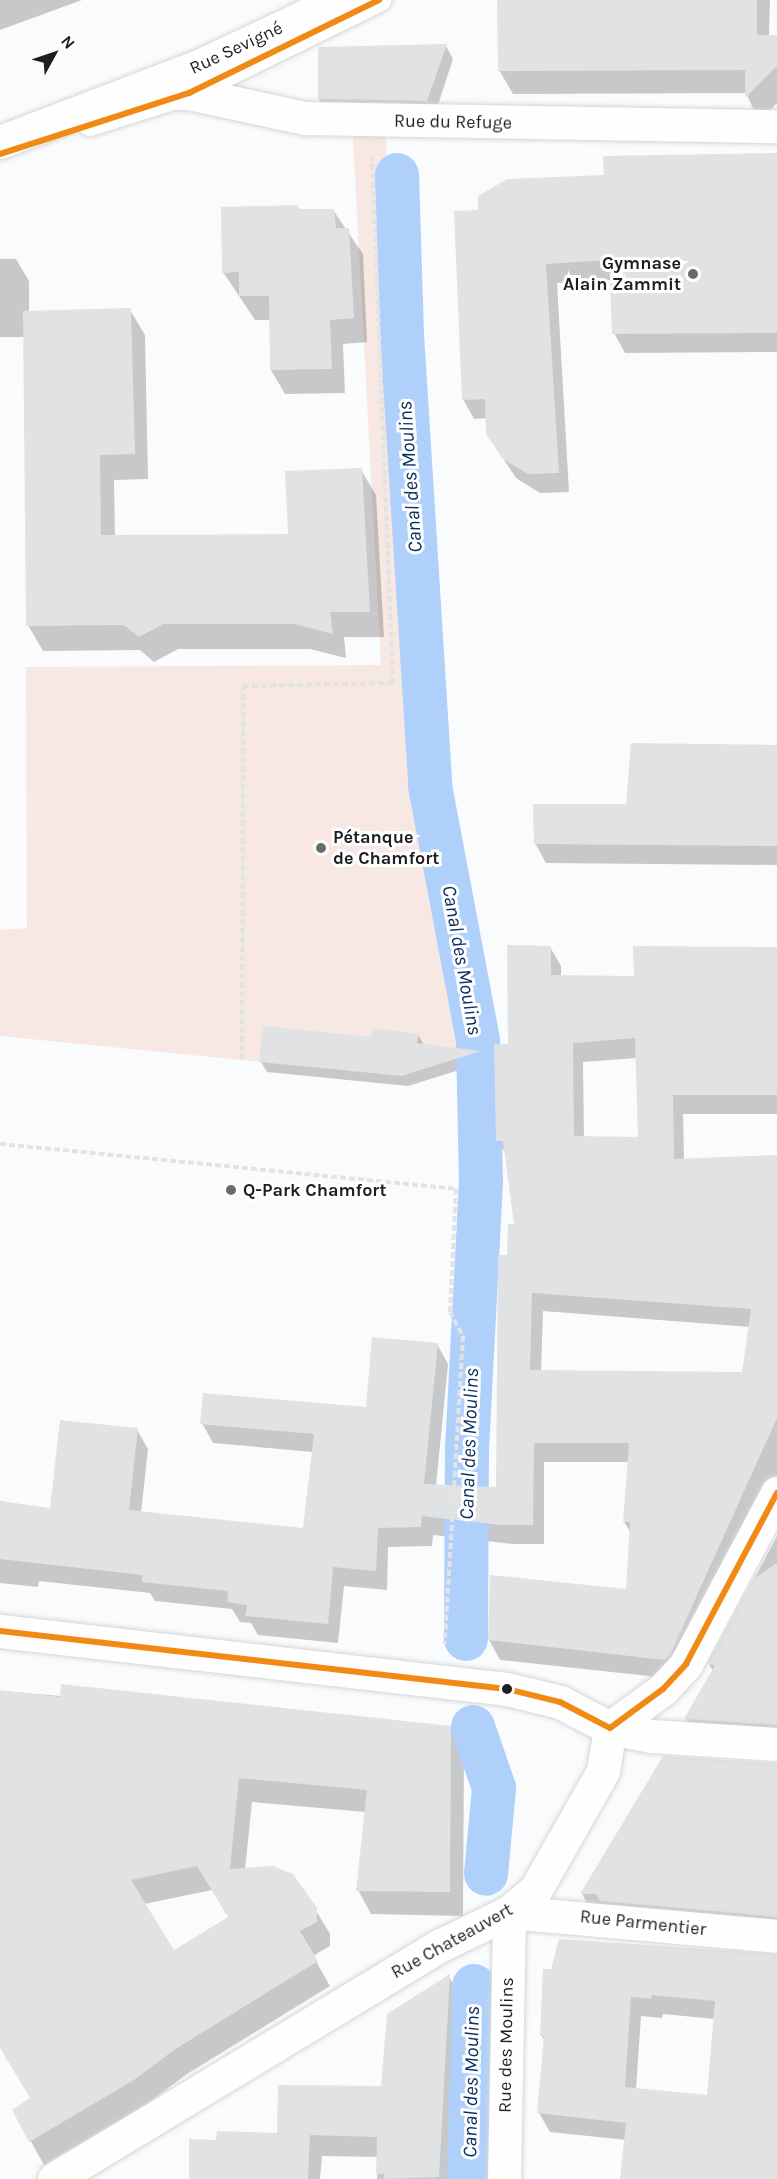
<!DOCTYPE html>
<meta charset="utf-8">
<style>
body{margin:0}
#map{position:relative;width:777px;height:2179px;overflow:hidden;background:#f9fbfd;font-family:Karla,sans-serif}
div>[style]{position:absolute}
.green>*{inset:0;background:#f8e8e3}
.shadow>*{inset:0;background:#0003}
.canal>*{height:44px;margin:-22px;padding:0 22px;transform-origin:22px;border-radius:22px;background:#b0d0fc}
.building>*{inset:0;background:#e0e2e3}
.path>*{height:4px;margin-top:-2px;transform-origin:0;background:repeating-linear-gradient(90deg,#e3e3e4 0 6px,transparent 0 9px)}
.roads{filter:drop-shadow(0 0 2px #d4d6d7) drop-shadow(0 0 2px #d4d6d7)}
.lane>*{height:24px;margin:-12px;padding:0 12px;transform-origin:12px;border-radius:12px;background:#fefeff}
.street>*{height:33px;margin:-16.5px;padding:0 16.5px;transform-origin:16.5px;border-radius:16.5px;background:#fefeff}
.secondary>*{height:33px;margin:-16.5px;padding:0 16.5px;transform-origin:16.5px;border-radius:16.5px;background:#fefeff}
.bus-1>*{height:6px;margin:-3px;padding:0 3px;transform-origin:3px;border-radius:3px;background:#f18a14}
.dots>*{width:16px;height:16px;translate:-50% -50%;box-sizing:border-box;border:3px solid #fff;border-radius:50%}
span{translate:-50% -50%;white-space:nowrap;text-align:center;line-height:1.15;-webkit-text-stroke:6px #fff;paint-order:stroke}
.street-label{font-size:18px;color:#1d1e20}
.poi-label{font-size:18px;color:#1d1e20;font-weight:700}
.right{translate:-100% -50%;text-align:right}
.left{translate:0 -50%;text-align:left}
.water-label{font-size:20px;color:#0c3261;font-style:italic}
.north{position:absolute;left:24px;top:24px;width:60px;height:60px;-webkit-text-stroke:4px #fff;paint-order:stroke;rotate:50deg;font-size:16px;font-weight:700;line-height:24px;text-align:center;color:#1d1e20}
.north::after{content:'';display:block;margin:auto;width:21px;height:27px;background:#1d1e20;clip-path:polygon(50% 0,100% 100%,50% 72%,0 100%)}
</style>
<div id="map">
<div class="green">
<div style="clip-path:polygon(352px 119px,385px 120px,411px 677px,464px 1057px,402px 1076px,0 1036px,0 930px,27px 928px,26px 667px,381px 665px)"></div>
</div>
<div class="shadow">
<div style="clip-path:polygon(0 0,82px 0,0 30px)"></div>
<div style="clip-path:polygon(498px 0,770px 0,769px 36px,777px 36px,777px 103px,759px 121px,746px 93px,513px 94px,499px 70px)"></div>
<div style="clip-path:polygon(446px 46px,453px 59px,435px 114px,327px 113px,319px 99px,319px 48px)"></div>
<div style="clip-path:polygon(777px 155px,777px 352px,625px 353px,614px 333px,612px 280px,557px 283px,569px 492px,540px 493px,516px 478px,487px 434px,487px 418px,474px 419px,463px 399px,479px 212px,606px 177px)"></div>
<div style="clip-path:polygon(297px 206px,300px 211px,333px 210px,363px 254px,367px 342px,343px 344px,345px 393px,285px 394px,271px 370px,270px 320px,255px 320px,223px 272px)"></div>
<div style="clip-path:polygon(0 259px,16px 259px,29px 281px,29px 312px,130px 310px,145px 335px,148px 479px,114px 480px,115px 537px,290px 535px,361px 470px,376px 495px,384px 637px,344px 637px,346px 658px,310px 649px,178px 649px,154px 662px,140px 650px,43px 651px,28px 625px,25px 337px,0 337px)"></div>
<div style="clip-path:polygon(777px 746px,777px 865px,546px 863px,535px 843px)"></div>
<div style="clip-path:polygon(evenodd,550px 947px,561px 966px,561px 977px,635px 977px,777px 949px,777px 1114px,683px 1114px,684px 1160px,777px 1157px,777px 1498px,676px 1679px,500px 1660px,489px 1640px,628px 1590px,631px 1533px,624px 1522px,629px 1462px,544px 1462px,544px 1544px,512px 1544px,433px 1535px,432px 1546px,388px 1547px,387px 1590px,344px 1586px,338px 1643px,258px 1635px,251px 1623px,240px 1622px,232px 1609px,155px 1601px,150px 1593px,39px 1581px,38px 1587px,0 1583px,0 1501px,51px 1510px,137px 1430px,148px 1449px,141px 1513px,305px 1530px,313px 1452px,213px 1443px,202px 1423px,367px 1409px,437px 1344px,448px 1364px,436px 1486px,498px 1489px,508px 1257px,516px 1226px,507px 1156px,498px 1141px,495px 1046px,509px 1045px,550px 947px,637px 1058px,639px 1139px,584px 1138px,583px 1062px,637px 1058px,550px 947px,543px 1311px,750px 1327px,744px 1374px,541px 1372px,543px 1311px)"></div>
<div style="clip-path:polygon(418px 1035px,424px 1045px,480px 1053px,485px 1062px,408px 1086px,267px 1072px,261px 1062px,372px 1038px)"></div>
<div style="clip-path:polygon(777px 1536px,777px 1744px,697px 1738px,686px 1719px,713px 1671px,709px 1664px)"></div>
<div style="clip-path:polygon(evenodd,0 1691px,451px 1728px,464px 1752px,463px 1916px,371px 1914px,358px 1890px,366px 1812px,252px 1802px,245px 1870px,315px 1909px,330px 1934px,330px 1946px,313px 1956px,330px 1986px,187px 2074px,147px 2104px,44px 2165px,14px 2111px,32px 2098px,0 2046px,0 1691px,212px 1890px,229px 1918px,173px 1953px,144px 1904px,212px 1890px)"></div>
<div style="clip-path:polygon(777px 1764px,777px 1935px,593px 1913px,582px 1894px)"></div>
<div style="clip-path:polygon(evenodd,777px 1956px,777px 2179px,622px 2179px,626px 2140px,550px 2132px,539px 2113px,545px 2042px,542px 2036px,545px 1971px,777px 1956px,663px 2014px,715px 2019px,708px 2096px,636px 2090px,641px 2016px,662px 2018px,663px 2014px)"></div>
<div style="clip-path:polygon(449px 1977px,461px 1997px,451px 2179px,377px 2179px,378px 2157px,322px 2156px,320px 2179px,190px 2179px,217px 2142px,279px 2135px,382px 2088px)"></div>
</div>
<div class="canal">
<div style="left:397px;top:175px;width:160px;rotate:88.2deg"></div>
<div style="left:402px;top:335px;width:452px;rotate:86.4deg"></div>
<div style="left:430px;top:786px;width:259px;rotate:79.3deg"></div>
<div style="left:478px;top:1041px;width:141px;rotate:88.8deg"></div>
<div style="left:481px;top:1182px;width:264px;rotate:93deg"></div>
<div style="left:467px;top:1446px;width:193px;rotate:90.3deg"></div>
<div style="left:473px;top:1727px;width:65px;rotate:71deg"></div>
<div style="left:494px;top:1788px;width:86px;rotate:95.3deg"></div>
<div style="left:469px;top:2179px;width:193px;rotate:-88.5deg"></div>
</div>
<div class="building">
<div style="clip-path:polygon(497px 0,757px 0,757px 35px,777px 35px,777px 66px,745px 98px,745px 70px,498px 71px)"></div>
<div style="clip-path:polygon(447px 44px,427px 101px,318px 99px,318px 47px)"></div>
<div style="clip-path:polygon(777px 153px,777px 333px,612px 334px,609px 260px,546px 264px,559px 473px,528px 474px,503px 459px,486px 434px,485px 399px,462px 400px,454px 211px,478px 210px,478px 196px,507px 179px,604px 175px,603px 156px)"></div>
<div style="clip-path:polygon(298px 205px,298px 209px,334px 209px,336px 228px,349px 228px,354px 318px,330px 320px,332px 369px,270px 370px,269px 296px,239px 296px,239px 272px,222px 273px,221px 207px)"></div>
<div style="clip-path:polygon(131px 308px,135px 454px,100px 455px,101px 535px,288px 534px,285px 471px,362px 468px,370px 612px,330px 612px,333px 634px,294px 624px,163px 624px,139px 637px,124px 625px,26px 626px,23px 311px)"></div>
<div style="clip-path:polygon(631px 743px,777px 745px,777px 846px,534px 844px,533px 804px,626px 804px)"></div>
<div style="clip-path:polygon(evenodd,507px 945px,551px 946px,551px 975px,634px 976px,633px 946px,777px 947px,777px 1095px,673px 1095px,674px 1159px,777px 1155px,777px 1418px,671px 1653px,665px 1660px,488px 1640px,490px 1575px,626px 1589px,630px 1522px,623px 1522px,629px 1443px,534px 1443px,533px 1525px,501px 1525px,422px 1516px,421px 1527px,378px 1528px,376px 1571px,333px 1567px,328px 1624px,245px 1616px,247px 1605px,227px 1602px,228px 1591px,142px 1582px,142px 1575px,0 1559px,0 1501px,50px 1508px,60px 1420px,138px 1428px,129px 1510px,303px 1528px,314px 1434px,200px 1424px,203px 1393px,366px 1407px,372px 1337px,438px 1343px,424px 1484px,496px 1487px,498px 1255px,507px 1255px,508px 1224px,514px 1224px,503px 1141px,496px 1141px,494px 1044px,508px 1044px,507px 945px,635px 1038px,638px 1137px,574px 1136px,573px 1043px,635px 1038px,507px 945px,532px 1293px,751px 1309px,742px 1372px,530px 1370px,532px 1293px)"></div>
<div style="clip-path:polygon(263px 1026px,371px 1037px,372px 1028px,419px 1034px,417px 1043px,481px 1051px,402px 1076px,259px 1062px)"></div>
<div style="clip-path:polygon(777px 1563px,777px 1725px,684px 1719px,715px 1665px,707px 1664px,753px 1579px)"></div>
<div style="clip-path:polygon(evenodd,61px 1684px,451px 1726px,450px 1892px,356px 1891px,367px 1790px,239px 1778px,230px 1869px,273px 1866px,293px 1874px,317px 1908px,317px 1922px,300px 1931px,318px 1961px,174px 2050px,134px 2080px,29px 2142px,12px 2110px,30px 2098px,0 2048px,0 1690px,60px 1697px,61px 1684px,197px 1866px,228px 1917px,174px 1950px,131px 1880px,197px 1866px)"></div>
<div style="clip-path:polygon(663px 1756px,777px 1763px,777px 1917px,600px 1901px,596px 1894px,580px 1894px)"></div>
<div style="clip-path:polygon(evenodd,559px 1939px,777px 1954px,777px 2179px,620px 2179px,626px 2123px,537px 2113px,544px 2036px,540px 2036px,543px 1969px,551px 1969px,559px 1939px,652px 1995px,715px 2001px,707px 2095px,625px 2087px,631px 1997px,651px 1999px,652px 1995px)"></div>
<div style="clip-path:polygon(450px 1974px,439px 2177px,384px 2179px,384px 2174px,376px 2174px,377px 2137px,310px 2135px,308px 2179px,189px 2179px,189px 2139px,216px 2140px,217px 2131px,277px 2133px,278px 2085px,381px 2086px,387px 2014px)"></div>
</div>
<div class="path">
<div style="left:242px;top:1060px;width:374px;rotate:-89.8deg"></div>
<div style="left:243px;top:686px;width:150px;rotate:-1.1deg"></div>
<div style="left:393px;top:683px;width:526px;rotate:-92.29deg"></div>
<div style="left:0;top:1144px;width:458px;rotate:5.6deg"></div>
<div style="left:456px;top:1189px;width:123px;rotate:92.8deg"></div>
<div style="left:450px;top:1312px;width:27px;rotate:62deg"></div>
<div style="left:463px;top:1336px;width:308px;rotate:93.4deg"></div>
</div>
<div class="roads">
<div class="lane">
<div style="left:90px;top:124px;width:104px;rotate:-17.4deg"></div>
<div style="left:189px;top:93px;width:212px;rotate:-26.1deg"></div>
</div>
<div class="street">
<div style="left:132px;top:93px;width:57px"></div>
<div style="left:189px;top:93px;width:119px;rotate:12.2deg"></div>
<div style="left:305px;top:118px;width:472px;rotate:1deg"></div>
<div style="left:0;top:1631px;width:510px;rotate:6.53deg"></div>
<div style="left:507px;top:1689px;width:55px;rotate:13.8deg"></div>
<div style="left:560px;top:1702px;width:56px;rotate:27.5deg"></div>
<div style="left:610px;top:1728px;width:42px;rotate:11deg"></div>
<div style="left:651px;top:1736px;width:126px;rotate:3.6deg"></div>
<div style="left:504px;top:2179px;width:267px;rotate:-88.9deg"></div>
<div style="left:509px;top:1912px;width:269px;rotate:5.1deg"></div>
</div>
<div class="secondary">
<div style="left:0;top:142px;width:213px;rotate:-20.9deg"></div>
<div style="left:199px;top:66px;width:155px;rotate:-25.2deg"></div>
<div style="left:54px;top:2179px;width:452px;rotate:-31.2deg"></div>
<div style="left:441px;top:1945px;width:76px;rotate:-25.9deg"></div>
<div style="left:509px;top:1912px;width:35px;rotate:-40deg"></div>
<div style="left:536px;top:1889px;width:136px;rotate:-60.4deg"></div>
<div style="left:603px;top:1771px;width:44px;rotate:-80.8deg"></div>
<div style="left:610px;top:1728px;width:66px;rotate:-36.3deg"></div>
<div style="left:663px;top:1689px;width:34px;rotate:-47deg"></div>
<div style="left:686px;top:1664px;width:194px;rotate:-62deg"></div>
</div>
</div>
<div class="bus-1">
<div style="left:0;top:154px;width:199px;rotate:-17.9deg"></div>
<div style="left:189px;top:93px;width:212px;rotate:-26.1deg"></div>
<div style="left:0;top:1631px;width:510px;rotate:6.53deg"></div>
<div style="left:507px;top:1689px;width:55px;rotate:13.8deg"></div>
<div style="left:560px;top:1702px;width:56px;rotate:27.5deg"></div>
<div style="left:610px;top:1728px;width:66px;rotate:-36.3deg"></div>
<div style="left:663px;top:1689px;width:34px;rotate:-47deg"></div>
<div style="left:686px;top:1664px;width:194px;rotate:-62deg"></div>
</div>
<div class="dots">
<div style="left:693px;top:274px;background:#6a6b6d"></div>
<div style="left:321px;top:848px;background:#6a6b6d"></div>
<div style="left:231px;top:1190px;background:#6a6b6d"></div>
<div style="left:507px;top:1689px;background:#1d1e20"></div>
</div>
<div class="street-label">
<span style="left:236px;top:48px;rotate:-25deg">Rue Sevigné</span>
<span style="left:453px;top:122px;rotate:1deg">Rue du Refuge</span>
<span style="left:643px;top:1923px;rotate:6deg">Rue Parmentier</span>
<span style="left:452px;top:1941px;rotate:-29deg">Rue Chateauvert</span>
<span style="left:506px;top:2045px;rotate:-89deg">Rue des Moulins</span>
</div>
<div class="poi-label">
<span class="right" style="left:681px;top:274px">Gymnase<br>Alain Zammit</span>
<span class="left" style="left:333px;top:848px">Pétanque<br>de Chamfort</span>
<span class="left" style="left:243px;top:1190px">Q-Park Chamfort</span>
</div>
<div class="water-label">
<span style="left:410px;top:477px;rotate:-94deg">Canal des Moulins</span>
<span style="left:462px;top:960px;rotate:80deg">Canal des Moulins</span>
<span style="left:469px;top:1444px;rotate:-88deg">Canal des Moulins</span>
<span style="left:471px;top:2082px;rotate:-89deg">Canal des Moulins</span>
</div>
<div class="north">N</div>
</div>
